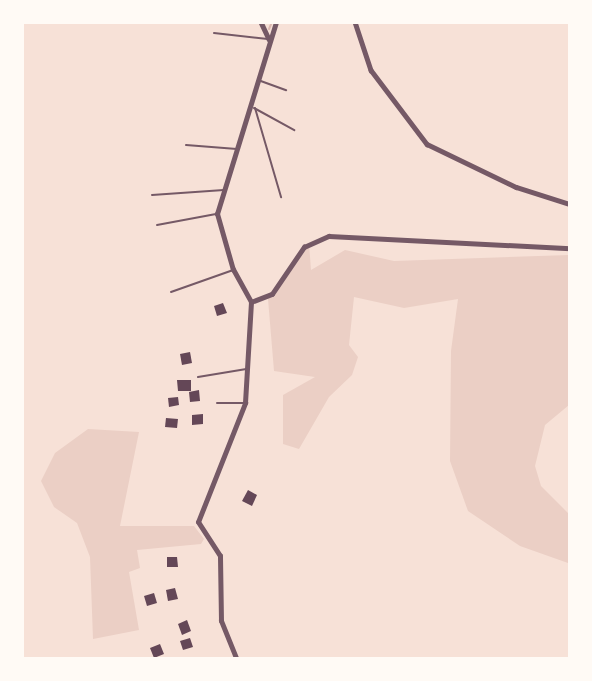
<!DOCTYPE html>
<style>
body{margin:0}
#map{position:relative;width:592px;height:681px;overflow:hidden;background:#f7e1d7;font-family:"Sofia Sans Condensed",sans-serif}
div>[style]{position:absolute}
.green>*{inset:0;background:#ebcfc5}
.stream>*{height:2px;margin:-1px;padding:0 1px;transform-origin:1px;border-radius:1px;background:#dcb8b0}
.building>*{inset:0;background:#644757}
.service>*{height:2px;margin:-1px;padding:0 1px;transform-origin:1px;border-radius:1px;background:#755966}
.minor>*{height:4.5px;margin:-2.25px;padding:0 2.25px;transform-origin:2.25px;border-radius:2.25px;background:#755966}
span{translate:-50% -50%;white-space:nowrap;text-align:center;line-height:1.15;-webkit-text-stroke:4.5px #fffaf5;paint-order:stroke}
.frame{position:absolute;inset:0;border:24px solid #fffaf5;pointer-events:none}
</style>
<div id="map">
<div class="green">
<div style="clip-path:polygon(309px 243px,311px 270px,345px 250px,394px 261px,569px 255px,569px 405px,545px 425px,535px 466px,541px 486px,569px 514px,568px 563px,520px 546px,468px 511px,450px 461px,451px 351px,458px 299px,404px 308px,354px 297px,349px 345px,358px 357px,352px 375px,329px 397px,299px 449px,283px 444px,283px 395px,315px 377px,274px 371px,268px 299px)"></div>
<div style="clip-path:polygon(88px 429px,139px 432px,120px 526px,194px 526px,204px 539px,201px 544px,137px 550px,140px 568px,129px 572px,139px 630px,93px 639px,90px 557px,77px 523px,54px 507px,41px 481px,55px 453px)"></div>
</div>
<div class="stream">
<div style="left:269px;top:29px;width:8px;rotate:-67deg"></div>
</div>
<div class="building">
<div style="clip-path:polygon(223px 303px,227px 313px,217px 316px,214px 306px)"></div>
<div style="clip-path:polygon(190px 352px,192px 363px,182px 365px,180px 354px)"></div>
<div style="clip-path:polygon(177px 380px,191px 380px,191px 391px,178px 391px)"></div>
<div style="clip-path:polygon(199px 390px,200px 401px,190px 402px,189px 392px)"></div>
<div style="clip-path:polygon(178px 397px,179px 405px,169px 407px,168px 398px)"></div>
<div style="clip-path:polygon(203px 414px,203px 424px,192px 425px,192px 415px)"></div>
<div style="clip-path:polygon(166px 418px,178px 419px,177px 428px,165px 427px)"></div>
<div style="clip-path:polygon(248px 490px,257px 495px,252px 506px,242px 501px)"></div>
<div style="clip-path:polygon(167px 557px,177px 557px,178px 567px,167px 567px)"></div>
<div style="clip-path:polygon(175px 588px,178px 599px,168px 601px,166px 590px)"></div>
<div style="clip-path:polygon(154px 593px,157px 603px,147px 606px,144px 596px)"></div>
<div style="clip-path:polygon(187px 620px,191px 631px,182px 635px,178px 624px)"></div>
<div style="clip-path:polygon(190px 638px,193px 647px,183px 650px,180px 641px)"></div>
<div style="clip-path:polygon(160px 644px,164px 654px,154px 658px,150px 648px)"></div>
</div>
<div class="service">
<div style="left:214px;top:33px;width:54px;rotate:6.3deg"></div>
<div style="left:258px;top:80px;width:30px;rotate:20deg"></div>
<div style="left:254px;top:108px;width:46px;rotate:28.8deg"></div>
<div style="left:255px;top:108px;width:93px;rotate:73.7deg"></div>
<div style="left:186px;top:145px;width:51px;rotate:4.5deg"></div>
<div style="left:152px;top:195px;width:72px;rotate:-4deg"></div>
<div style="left:157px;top:225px;width:60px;rotate:-10.6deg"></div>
<div style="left:171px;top:292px;width:66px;rotate:-19.5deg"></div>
<div style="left:198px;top:377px;width:49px;rotate:-9.5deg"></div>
<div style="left:217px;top:403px;width:27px"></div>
</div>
<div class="minor">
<div style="left:261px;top:22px;width:19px;rotate:65deg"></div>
<div style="left:355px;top:22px;width:51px;rotate:71.6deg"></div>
<div style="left:371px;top:70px;width:93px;rotate:52.9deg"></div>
<div style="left:427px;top:144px;width:99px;rotate:25.8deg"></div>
<div style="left:516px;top:187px;width:57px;rotate:17.5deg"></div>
<div style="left:251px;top:302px;width:22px;rotate:-21deg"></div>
<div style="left:272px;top:294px;width:57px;rotate:-55.8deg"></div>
<div style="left:304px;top:247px;width:27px;rotate:-24deg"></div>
<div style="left:329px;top:236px;width:241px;rotate:2.9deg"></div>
<div style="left:236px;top:658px;width:40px;rotate:-112deg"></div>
<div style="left:221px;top:621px;width:65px;rotate:-90.9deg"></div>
<div style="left:220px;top:556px;width:40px;rotate:-122.9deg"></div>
<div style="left:198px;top:522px;width:128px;rotate:-68.4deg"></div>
<div style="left:245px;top:403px;width:101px;rotate:-86.6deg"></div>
<div style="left:251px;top:302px;width:37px;rotate:-119deg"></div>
<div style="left:233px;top:270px;width:58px;rotate:-105.9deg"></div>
<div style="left:217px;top:214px;width:201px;rotate:-72.9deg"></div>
</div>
<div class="frame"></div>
</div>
